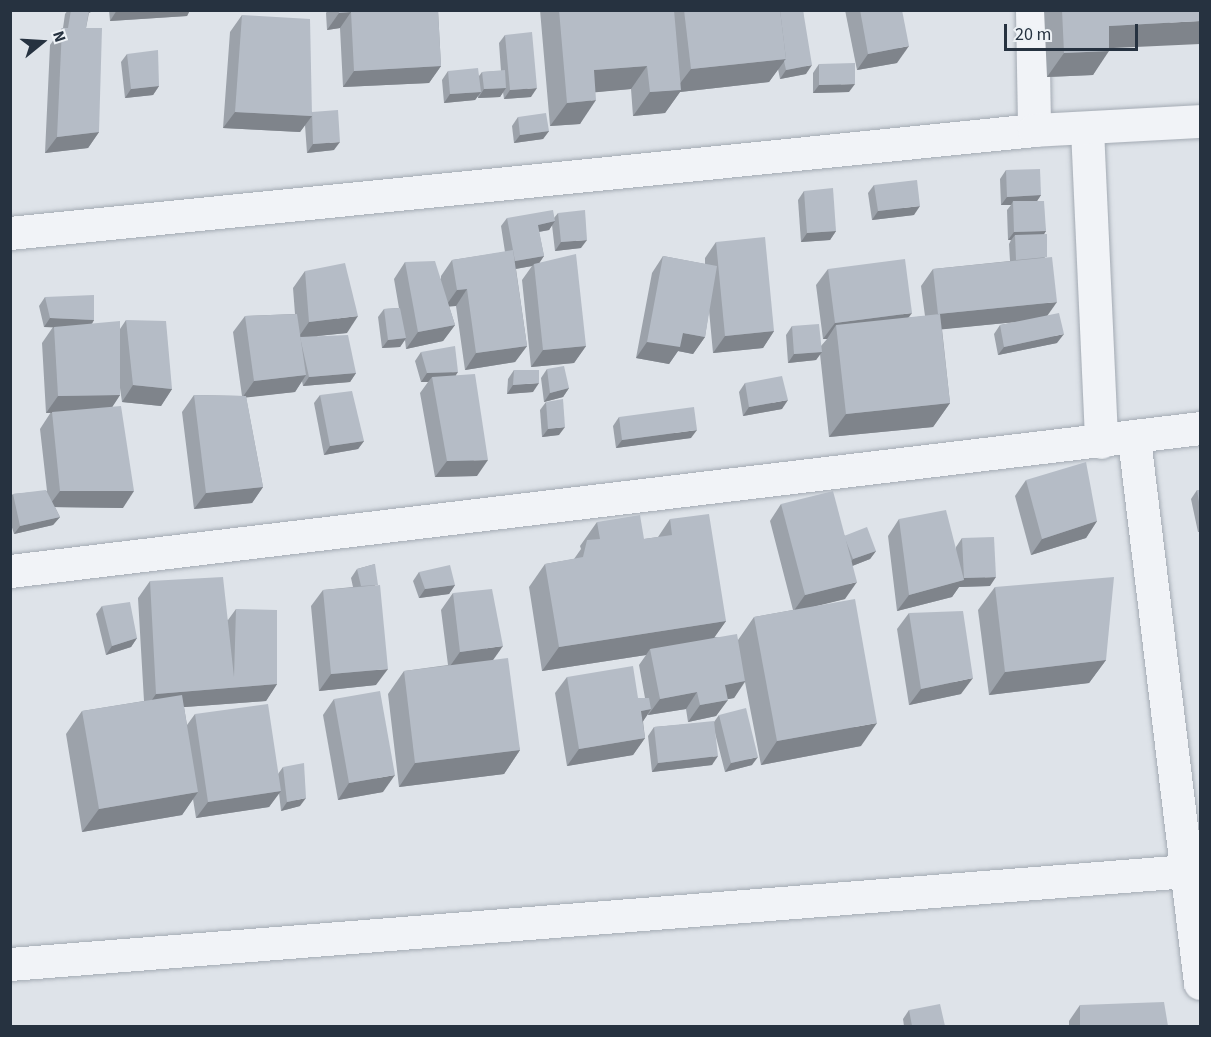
<!DOCTYPE html>
<style>
body{margin:0}
#map{position:relative;width:1211px;height:1037px;overflow:hidden;background:#dee3e9;font-family:"Source Sans 3",sans-serif}
div>[style]{position:absolute}
.roads{filter:drop-shadow(0 0 2px #a3aab3) drop-shadow(0 0 2px #a3aab3)}
.minor>*{height:33px;margin:-16.5px;padding:0 16.5px;transform-origin:16.5px;border-radius:16.5px;background:#f1f3f7}
.wall>*{inset:0;background:#9ca2aa}
.shaded-wall>*{inset:0;background:#7f848b}
.building>*{inset:0;background:#b5bcc6}
span{translate:-50% -50%;white-space:nowrap;text-align:center;line-height:1.15;-webkit-text-stroke:5px #eef2f6;paint-order:stroke}
.frame{position:absolute;inset:0;border:12px solid #263240;pointer-events:none}
.north{position:absolute;left:12px;top:12px;width:60px;height:60px;-webkit-text-stroke:4px #eef2f6;paint-order:stroke;rotate:72deg;font-size:16px;font-weight:700;line-height:24px;text-align:center;color:#263240}
.north::after{content:'';display:block;margin:auto;width:21px;height:27px;background:#263240;clip-path:polygon(50% 0,100% 100%,50% 72%,0 100%)}
.scale{position:absolute;left:1004px;top:24px;width:134px;height:27px;box-sizing:border-box;border:3px solid #263240;border-top:0;padding-left:8px;font-size:18px;line-height:21px;white-space:nowrap;color:#263240;-webkit-text-stroke:4px #eef2f6;paint-order:stroke}
</style>
<div id="map">
<div class="roads">
<div class="minor">
<div style="left:1032px;top:10px;width:120px;rotate:89deg"></div>
<div style="left:1087px;top:129px;width:313px;rotate:87.4deg"></div>
<div style="left:10px;top:233px;width:1029px;rotate:-5.74deg"></div>
<div style="left:1034px;top:130px;width:166px;rotate:-3.1deg"></div>
<div style="left:1134px;top:439px;width:548px;rotate:83.08deg"></div>
<div style="left:10px;top:571px;width:1199px;rotate:-6.85deg"></div>
<div style="left:10px;top:964px;width:1194px;rotate:-4.52deg"></div>
</div>
</div>
<div class="wall">
<div style="clip-path:polygon(68px 10px,92px 10px,90px 13px,89px 13px,86px 28px,99px 132px,88px 148px,45px 153px,50px 45px,62px 28px,63px 28px,65px 14px)"></div>
<div style="clip-path:polygon(109px 10px,190px 10px,187px 16px,110px 21px)"></div>
<div style="clip-path:polygon(328px 10px,438px 10px,441px 66px,429px 83px,343px 87px,340px 28px,327px 30px,326px 13px)"></div>
<div style="clip-path:polygon(540px 10px,803px 10px,806px 74px,780px 79px,778px 69px,769px 82px,680px 92px,665px 113px,633px 116px,631px 89px,595px 92px,580px 124px,550px 126px)"></div>
<div style="clip-path:polygon(845px 10px,902px 10px,897px 63px,857px 70px)"></div>
<div style="clip-path:polygon(1044px 10px,1200px 10px,1109px 48px,1093px 75px,1047px 77px)"></div>
<div style="clip-path:polygon(242px 15px,312px 112px,334px 150px,307px 153px,305px 125px,300px 132px,223px 128px,230px 32px)"></div>
<div style="clip-path:polygon(505px 35px,531px 97px,504px 99px,503px 92px,500px 97px,478px 98px,478px 96px,475px 100px,444px 103px,442px 80px,448px 71px,479px 76px,482px 72px,501px 71px,499px 43px)"></div>
<div style="clip-path:polygon(127px 54px,159px 86px,153px 95px,125px 98px,121px 62px)"></div>
<div style="clip-path:polygon(819px 64px,849px 92px,813px 93px,813px 73px)"></div>
<div style="clip-path:polygon(518px 117px,549px 131px,543px 139px,514px 143px,512px 126px)"></div>
<div style="clip-path:polygon(1006px 170px,1041px 195px,1037px 201px,1046px 231px,1044px 234px,1047px 315px,1057px 343px,998px 355px,994px 334px,1000px 325px,1017px 322px,942px 329px,950px 403px,933px 427px,829px 437px,820px 354px,816px 360px,788px 363px,786px 335px,792px 326px,821px 346px,827px 339px,823px 339px,816px 285px,828px 269px,908px 318px,925px 316px,921px 286px,933px 269px,1010px 261px,1009px 244px,1011px 240px,1008px 240px,1007px 210px,1011px 205px,1001px 205px,1000px 179px)"></div>
<div style="clip-path:polygon(874px 185px,914px 215px,872px 220px,868px 193px)"></div>
<div style="clip-path:polygon(804px 191px,836px 231px,830px 240px,801px 242px,798px 200px)"></div>
<div style="clip-path:polygon(558px 213px,581px 248px,555px 251px,552px 225px,549px 230px,539px 232px,544px 256px,539px 262px,586px 346px,574px 363px,531px 367px,522px 280px,532px 266px,516px 269px,527px 346px,515px 362px,465px 370px,456px 306px,449px 306px,455px 325px,443px 341px,406px 349px,405px 340px,400px 347px,382px 348px,378px 317px,384px 309px,399px 308px,394px 279px,405px 262px,441px 279px,441px 276px,452px 260px,505px 252px,501px 226px,507px 218px,554px 218px)"></div>
<div style="clip-path:polygon(716px 242px,774px 331px,763px 348px,713px 353px,709px 310px,705px 337px,693px 354px,678px 351px,669px 364px,636px 358px,652px 273px,663px 256px,705px 264px,705px 258px)"></div>
<div style="clip-path:polygon(305px 271px,347px 333px,317px 336px,356px 373px,350px 382px,303px 386px,302px 381px,295px 392px,246px 397px,263px 487px,252px 503px,194px 509px,182px 412px,194px 395px,242px 396px,233px 332px,245px 316px,295px 314px,293px 288px)"></div>
<div style="clip-path:polygon(45px 297px,94px 320px,92px 324px,120px 329px,126px 320px,172px 389px,161px 406px,122px 402px,120px 388px,120px 395px,112px 407px,123px 508px,55px 507px,60px 517px,53px 525px,14px 534px,10px 521px,10px 497px,13px 494px,47px 491px,40px 429px,51px 412px,46px 413px,42px 343px,53px 327px,44px 327px,39px 306px)"></div>
<div style="clip-path:polygon(421px 352px,456px 375px,477px 476px,435px 477px,420px 393px,428px 382px,421px 382px,415px 361px)"></div>
<div style="clip-path:polygon(547px 369px,569px 388px,563px 397px,544px 402px,541px 378px)"></div>
<div style="clip-path:polygon(514px 370px,533px 392px,507px 394px,508px 379px)"></div>
<div style="clip-path:polygon(745px 383px,782px 409px,743px 416px,739px 392px)"></div>
<div style="clip-path:polygon(320px 395px,364px 441px,358px 449px,324px 455px,314px 403px)"></div>
<div style="clip-path:polygon(546px 402px,559px 435px,542px 437px,540px 410px)"></div>
<div style="clip-path:polygon(619px 417px,691px 438px,616px 448px,613px 426px)"></div>
<div style="clip-path:polygon(1026px 480px,1097px 521px,1086px 538px,1031px 555px,1015px 496px)"></div>
<div style="clip-path:polygon(1197px 490px,1200px 490px,1200px 532px,1198px 532px,1191px 499px)"></div>
<div style="clip-path:polygon(781px 504px,876px 551px,870px 559px,852px 566px,845px 599px,814px 606px,861px 746px,761px 765px,745px 682px,734px 698px,728px 699px,716px 716px,688px 722px,686px 709px,648px 715px,648px 714px,643px 721px,645px 738px,633px 755px,567px 766px,555px 693px,567px 677px,638px 698px,645px 698px,639px 665px,646px 655px,542px 671px,529px 587px,545px 564px,574px 559px,581px 549px,580px 546px,597px 522px,644px 539px,658px 537px,670px 519px,726px 621px,714px 637px,738px 640px,754px 617px,793px 610px,770px 521px)"></div>
<div style="clip-path:polygon(899px 519px,956px 552px,956px 547px,962px 538px,990px 586px,959px 587px,952px 597px,897px 611px,888px 536px)"></div>
<div style="clip-path:polygon(375px 564px,376px 685px,319px 691px,311px 606px,323px 590px,353px 587px,351px 578px,357px 569px)"></div>
<div style="clip-path:polygon(419px 572px,455px 585px,449px 594px,419px 598px,413px 581px)"></div>
<div style="clip-path:polygon(150px 581px,228px 620px,236px 609px,277px 684px,266px 701px,184px 707px,187px 725px,195px 714px,278px 774px,283px 767px,300px 806px,281px 811px,279px 793px,269px 807px,196px 818px,193px 799px,182px 815px,82px 832px,66px 734px,82px 711px,144px 701px,138px 598px)"></div>
<div style="clip-path:polygon(995px 587px,1106px 660px,1089px 683px,989px 695px,978px 610px)"></div>
<div style="clip-path:polygon(453px 593px,493px 660px,520px 750px,504px 774px,399px 787px,388px 694px,404px 671px,448px 665px,441px 610px)"></div>
<div style="clip-path:polygon(102px 606px,137px 638px,131px 647px,106px 655px,96px 614px)"></div>
<div style="clip-path:polygon(909px 613px,961px 694px,909px 705px,897px 629px)"></div>
<div style="clip-path:polygon(334px 699px,383px 792px,338px 800px,323px 715px)"></div>
<div style="clip-path:polygon(719px 715px,752px 765px,725px 772px,715px 733px,712px 765px,652px 772px,648px 736px,654px 727px,714px 722px)"></div>
<div style="clip-path:polygon(1080px 1005px,1168px 1026px,1069px 1026px,1069px 1021px)"></div>
<div style="clip-path:polygon(909px 1010px,945px 1026px,904px 1026px,903px 1019px)"></div>
</div>
<div class="shaded-wall">
<div style="clip-path:polygon(117px 10px,190px 10px,187px 16px,110px 21px)"></div>
<div style="clip-path:polygon(351px 12px,340px 28px,327px 30px,339px 13px)"></div>
<div style="clip-path:polygon(1200px 21px,1200px 44px,1092px 49px,1109px 26px)"></div>
<div style="clip-path:polygon(909px 46px,897px 63px,857px 70px,868px 54px)"></div>
<div style="clip-path:polygon(1109px 51px,1093px 75px,1047px 77px,1064px 53px)"></div>
<div style="clip-path:polygon(786px 59px,769px 82px,680px 92px,665px 113px,633px 116px,650px 92px,675px 90px,691px 69px)"></div>
<div style="clip-path:polygon(812px 65px,806px 74px,780px 79px,786px 70px)"></div>
<div style="clip-path:polygon(441px 66px,429px 83px,343px 87px,354px 71px)"></div>
<div style="clip-path:polygon(647px 66px,631px 89px,577px 94px,594px 70px)"></div>
<div style="clip-path:polygon(855px 84px,849px 92px,813px 93px,819px 85px)"></div>
<div style="clip-path:polygon(159px 86px,153px 95px,125px 98px,131px 89px)"></div>
<div style="clip-path:polygon(506px 88px,500px 97px,478px 98px,484px 89px)"></div>
<div style="clip-path:polygon(537px 88px,531px 97px,504px 99px,510px 90px)"></div>
<div style="clip-path:polygon(481px 92px,475px 100px,444px 103px,450px 94px)"></div>
<div style="clip-path:polygon(596px 100px,580px 124px,550px 126px,567px 103px)"></div>
<div style="clip-path:polygon(235px 112px,312px 116px,300px 132px,223px 128px)"></div>
<div style="clip-path:polygon(549px 131px,543px 139px,514px 143px,520px 135px)"></div>
<div style="clip-path:polygon(99px 132px,88px 148px,45px 153px,57px 137px)"></div>
<div style="clip-path:polygon(340px 142px,334px 150px,307px 153px,313px 144px)"></div>
<div style="clip-path:polygon(1041px 195px,1035px 204px,1013px 201px,1011px 205px,1001px 205px,1007px 197px)"></div>
<div style="clip-path:polygon(920px 206px,914px 215px,872px 220px,878px 211px)"></div>
<div style="clip-path:polygon(555px 221px,549px 230px,532px 233px,538px 225px)"></div>
<div style="clip-path:polygon(836px 231px,830px 240px,801px 242px,807px 233px)"></div>
<div style="clip-path:polygon(1046px 231px,1040px 240px,1015px 235px,1011px 240px,1008px 240px,1014px 232px)"></div>
<div style="clip-path:polygon(587px 240px,581px 248px,555px 251px,561px 242px)"></div>
<div style="clip-path:polygon(544px 256px,538px 265px,534px 264px,532px 266px,509px 270px,515px 261px)"></div>
<div style="clip-path:polygon(467px 289px,456px 306px,445px 307px,457px 290px)"></div>
<div style="clip-path:polygon(1057px 302px,1045px 319px,926px 331px,938px 314px)"></div>
<div style="clip-path:polygon(912px 313px,900px 329px,836px 325px,827px 339px,823px 339px,835px 323px)"></div>
<div style="clip-path:polygon(358px 316px,347px 333px,298px 338px,309px 322px)"></div>
<div style="clip-path:polygon(50px 318px,94px 320px,88px 329px,44px 327px)"></div>
<div style="clip-path:polygon(455px 325px,443px 341px,406px 349px,418px 332px)"></div>
<div style="clip-path:polygon(774px 331px,763px 348px,713px 353px,725px 336px)"></div>
<div style="clip-path:polygon(683px 333px,705px 337px,693px 354px,678px 351px,669px 364px,636px 358px,647px 342px)"></div>
<div style="clip-path:polygon(1064px 334px,1057px 343px,998px 355px,1004px 347px)"></div>
<div style="clip-path:polygon(406px 338px,400px 347px,382px 348px,388px 340px)"></div>
<div style="clip-path:polygon(527px 346px,515px 362px,465px 370px,476px 353px)"></div>
<div style="clip-path:polygon(586px 346px,574px 363px,531px 367px,543px 350px)"></div>
<div style="clip-path:polygon(822px 352px,816px 360px,788px 363px,794px 354px)"></div>
<div style="clip-path:polygon(458px 372px,452px 381px,432px 377px,428px 382px,421px 382px,427px 373px)"></div>
<div style="clip-path:polygon(356px 373px,350px 382px,303px 386px,309px 377px)"></div>
<div style="clip-path:polygon(306px 375px,295px 392px,242px 398px,254px 381px)"></div>
<div style="clip-path:polygon(539px 383px,533px 392px,507px 394px,513px 385px)"></div>
<div style="clip-path:polygon(133px 385px,172px 389px,161px 406px,122px 402px)"></div>
<div style="clip-path:polygon(569px 388px,563px 397px,544px 402px,550px 393px)"></div>
<div style="clip-path:polygon(120px 395px,109px 412px,46px 413px,58px 396px)"></div>
<div style="clip-path:polygon(788px 400px,782px 409px,743px 416px,749px 407px)"></div>
<div style="clip-path:polygon(950px 403px,933px 427px,829px 437px,846px 414px)"></div>
<div style="clip-path:polygon(565px 427px,559px 435px,542px 437px,548px 429px)"></div>
<div style="clip-path:polygon(697px 430px,691px 438px,616px 448px,622px 440px)"></div>
<div style="clip-path:polygon(364px 441px,358px 449px,324px 455px,330px 446px)"></div>
<div style="clip-path:polygon(488px 460px,477px 476px,435px 477px,447px 461px)"></div>
<div style="clip-path:polygon(263px 487px,252px 503px,194px 509px,206px 493px)"></div>
<div style="clip-path:polygon(60px 491px,134px 491px,123px 508px,48px 507px)"></div>
<div style="clip-path:polygon(60px 517px,53px 525px,14px 534px,20px 526px)"></div>
<div style="clip-path:polygon(1097px 521px,1086px 538px,1031px 555px,1042px 539px)"></div>
<div style="clip-path:polygon(876px 551px,870px 559px,847px 568px,853px 559px)"></div>
<div style="clip-path:polygon(996px 577px,990px 586px,959px 587px,952px 597px,897px 611px,909px 595px,963px 580px,964px 578px)"></div>
<div style="clip-path:polygon(857px 582px,845px 599px,793px 612px,805px 595px)"></div>
<div style="clip-path:polygon(455px 585px,449px 594px,419px 598px,425px 589px)"></div>
<div style="clip-path:polygon(726px 621px,709px 645px,650px 649px,646px 655px,542px 671px,559px 647px)"></div>
<div style="clip-path:polygon(137px 638px,131px 647px,106px 655px,112px 646px)"></div>
<div style="clip-path:polygon(503px 646px,491px 663px,448px 669px,460px 652px)"></div>
<div style="clip-path:polygon(1106px 660px,1089px 683px,989px 695px,1005px 672px)"></div>
<div style="clip-path:polygon(388px 669px,376px 685px,319px 691px,331px 674px)"></div>
<div style="clip-path:polygon(973px 678px,961px 694px,909px 705px,921px 689px)"></div>
<div style="clip-path:polygon(745px 681px,734px 698px,713px 702px,725px 685px)"></div>
<div style="clip-path:polygon(277px 684px,266px 701px,145px 710px,156px 694px)"></div>
<div style="clip-path:polygon(697px 692px,686px 709px,648px 715px,660px 699px)"></div>
<div style="clip-path:polygon(728px 700px,716px 716px,688px 722px,700px 705px)"></div>
<div style="clip-path:polygon(651px 709px,640px 726px,641px 711px)"></div>
<div style="clip-path:polygon(877px 723px,861px 746px,761px 765px,777px 741px)"></div>
<div style="clip-path:polygon(645px 738px,633px 755px,567px 766px,579px 749px)"></div>
<div style="clip-path:polygon(520px 750px,504px 774px,399px 787px,415px 763px)"></div>
<div style="clip-path:polygon(718px 756px,712px 765px,652px 772px,658px 763px)"></div>
<div style="clip-path:polygon(758px 757px,752px 765px,725px 772px,731px 763px)"></div>
<div style="clip-path:polygon(395px 775px,383px 792px,338px 800px,349px 783px)"></div>
<div style="clip-path:polygon(281px 791px,269px 807px,196px 818px,208px 802px)"></div>
<div style="clip-path:polygon(198px 792px,182px 815px,82px 832px,99px 809px)"></div>
<div style="clip-path:polygon(306px 798px,300px 806px,281px 811px,287px 802px)"></div>
</div>
<div class="building">
<div style="clip-path:polygon(71px 10px,89px 10px,86px 28px,68px 28px)"></div>
<div style="clip-path:polygon(338px 10px,438px 10px,441px 66px,354px 71px,351px 12px,339px 13px)"></div>
<div style="clip-path:polygon(559px 10px,674px 10px,681px 90px,650px 92px,647px 66px,594px 70px,596px 100px,567px 103px)"></div>
<div style="clip-path:polygon(684px 10px,780px 10px,786px 59px,691px 69px)"></div>
<div style="clip-path:polygon(780px 10px,803px 10px,812px 65px,786px 70px,784px 61px,786px 59px)"></div>
<div style="clip-path:polygon(860px 10px,902px 10px,909px 46px,868px 54px)"></div>
<div style="clip-path:polygon(1062px 10px,1200px 10px,1200px 21px,1109px 26px,1109px 51px,1064px 53px)"></div>
<div style="clip-path:polygon(242px 15px,310px 19px,312px 116px,235px 112px)"></div>
<div style="clip-path:polygon(62px 28px,102px 28px,99px 132px,57px 137px)"></div>
<div style="clip-path:polygon(532px 32px,537px 88px,510px 90px,505px 35px)"></div>
<div style="clip-path:polygon(158px 50px,159px 86px,131px 89px,127px 54px)"></div>
<div style="clip-path:polygon(855px 63px,855px 84px,819px 85px,819px 64px)"></div>
<div style="clip-path:polygon(478px 68px,481px 92px,450px 94px,448px 71px)"></div>
<div style="clip-path:polygon(505px 70px,506px 88px,484px 89px,482px 72px)"></div>
<div style="clip-path:polygon(338px 110px,340px 142px,313px 144px,312px 112px)"></div>
<div style="clip-path:polygon(546px 113px,549px 131px,520px 135px,518px 117px)"></div>
<div style="clip-path:polygon(1040px 169px,1041px 195px,1007px 197px,1006px 170px)"></div>
<div style="clip-path:polygon(917px 180px,920px 206px,878px 211px,874px 185px)"></div>
<div style="clip-path:polygon(833px 188px,836px 231px,807px 233px,804px 191px)"></div>
<div style="clip-path:polygon(1013px 201px,1044px 201px,1046px 231px,1014px 232px)"></div>
<div style="clip-path:polygon(553px 210px,555px 221px,538px 225px,544px 256px,515px 261px,507px 218px)"></div>
<div style="clip-path:polygon(585px 210px,587px 240px,561px 242px,558px 213px)"></div>
<div style="clip-path:polygon(1047px 234px,1047px 257px,1016px 260px,1015px 235px)"></div>
<div style="clip-path:polygon(765px 237px,774px 331px,725px 336px,716px 242px)"></div>
<div style="clip-path:polygon(513px 250px,527px 346px,476px 353px,467px 289px,457px 290px,452px 260px)"></div>
<div style="clip-path:polygon(576px 254px,586px 346px,543px 350px,534px 264px)"></div>
<div style="clip-path:polygon(663px 256px,717px 266px,705px 337px,683px 333px,680px 347px,647px 342px)"></div>
<div style="clip-path:polygon(1052px 257px,1057px 302px,938px 314px,933px 269px)"></div>
<div style="clip-path:polygon(905px 259px,912px 313px,835px 323px,828px 269px)"></div>
<div style="clip-path:polygon(435px 261px,455px 325px,418px 332px,405px 262px)"></div>
<div style="clip-path:polygon(345px 263px,358px 316px,309px 322px,305px 271px)"></div>
<div style="clip-path:polygon(94px 295px,94px 320px,50px 318px,45px 297px)"></div>
<div style="clip-path:polygon(400px 308px,406px 338px,388px 340px,384px 309px)"></div>
<div style="clip-path:polygon(1059px 313px,1064px 334px,1004px 347px,1000px 325px)"></div>
<div style="clip-path:polygon(297px 314px,306px 375px,254px 381px,245px 316px)"></div>
<div style="clip-path:polygon(940px 314px,950px 403px,846px 414px,836px 325px)"></div>
<div style="clip-path:polygon(126px 320px,166px 321px,172px 389px,133px 385px)"></div>
<div style="clip-path:polygon(120px 321px,120px 395px,58px 396px,54px 327px)"></div>
<div style="clip-path:polygon(819px 324px,822px 352px,794px 354px,792px 326px)"></div>
<div style="clip-path:polygon(348px 335px,356px 373px,309px 377px,300px 337px)"></div>
<div style="clip-path:polygon(455px 346px,458px 372px,427px 373px,421px 352px)"></div>
<div style="clip-path:polygon(564px 366px,569px 388px,550px 393px,547px 369px)"></div>
<div style="clip-path:polygon(514px 370px,539px 370px,539px 383px,513px 385px)"></div>
<div style="clip-path:polygon(475px 374px,488px 460px,447px 461px,432px 377px)"></div>
<div style="clip-path:polygon(782px 376px,788px 400px,749px 407px,745px 383px)"></div>
<div style="clip-path:polygon(352px 391px,364px 441px,330px 446px,320px 395px)"></div>
<div style="clip-path:polygon(194px 395px,246px 396px,263px 487px,206px 493px)"></div>
<div style="clip-path:polygon(563px 399px,565px 427px,548px 429px,546px 402px)"></div>
<div style="clip-path:polygon(121px 406px,134px 491px,60px 491px,52px 412px)"></div>
<div style="clip-path:polygon(694px 407px,697px 430px,622px 440px,619px 417px)"></div>
<div style="clip-path:polygon(1086px 462px,1097px 521px,1042px 539px,1026px 480px)"></div>
<div style="clip-path:polygon(46px 490px,60px 517px,20px 526px,13px 494px)"></div>
<div style="clip-path:polygon(1197px 490px,1200px 490px,1200px 508px)"></div>
<div style="clip-path:polygon(833px 491px,857px 582px,805px 595px,781px 504px)"></div>
<div style="clip-path:polygon(946px 510px,964px 580px,909px 595px,899px 519px)"></div>
<div style="clip-path:polygon(709px 514px,726px 621px,559px 647px,545px 564px,583px 557px,587px 540px,600px 539px,597px 522px,640px 515px,644px 539px,672px 535px,670px 519px)"></div>
<div style="clip-path:polygon(867px 527px,876px 551px,853px 559px,844px 536px)"></div>
<div style="clip-path:polygon(994px 537px,996px 577px,964px 578px,962px 538px)"></div>
<div style="clip-path:polygon(375px 564px,378px 585px,361px 586px,357px 569px)"></div>
<div style="clip-path:polygon(450px 565px,455px 585px,425px 589px,419px 572px)"></div>
<div style="clip-path:polygon(223px 577px,234px 677px,236px 609px,277px 610px,277px 684px,156px 694px,150px 581px)"></div>
<div style="clip-path:polygon(1114px 577px,1106px 660px,1005px 672px,995px 587px)"></div>
<div style="clip-path:polygon(380px 585px,388px 669px,331px 674px,323px 590px)"></div>
<div style="clip-path:polygon(492px 589px,503px 646px,460px 652px,453px 593px)"></div>
<div style="clip-path:polygon(855px 599px,877px 723px,777px 741px,754px 617px)"></div>
<div style="clip-path:polygon(130px 602px,137px 638px,112px 646px,102px 606px)"></div>
<div style="clip-path:polygon(963px 611px,973px 678px,921px 689px,909px 613px)"></div>
<div style="clip-path:polygon(737px 634px,745px 681px,725px 685px,728px 700px,700px 705px,697px 692px,660px 699px,650px 649px)"></div>
<div style="clip-path:polygon(508px 658px,520px 750px,415px 763px,404px 671px)"></div>
<div style="clip-path:polygon(633px 666px,638px 698px,649px 698px,651px 709px,641px 711px,645px 738px,579px 749px,567px 677px)"></div>
<div style="clip-path:polygon(380px 691px,395px 775px,349px 783px,334px 699px)"></div>
<div style="clip-path:polygon(182px 695px,198px 792px,99px 809px,82px 711px)"></div>
<div style="clip-path:polygon(268px 704px,281px 791px,208px 802px,195px 714px)"></div>
<div style="clip-path:polygon(746px 708px,758px 757px,731px 763px,719px 715px)"></div>
<div style="clip-path:polygon(714px 721px,718px 756px,658px 763px,654px 727px)"></div>
<div style="clip-path:polygon(304px 763px,306px 798px,287px 802px,283px 767px)"></div>
<div style="clip-path:polygon(1164px 1002px,1168px 1026px,1080px 1026px,1080px 1005px)"></div>
<div style="clip-path:polygon(940px 1004px,945px 1026px,912px 1026px,909px 1010px)"></div>
</div>
<div class="frame"></div>
<div class="north">N</div>
<div class="scale">20 m</div>
</div>
